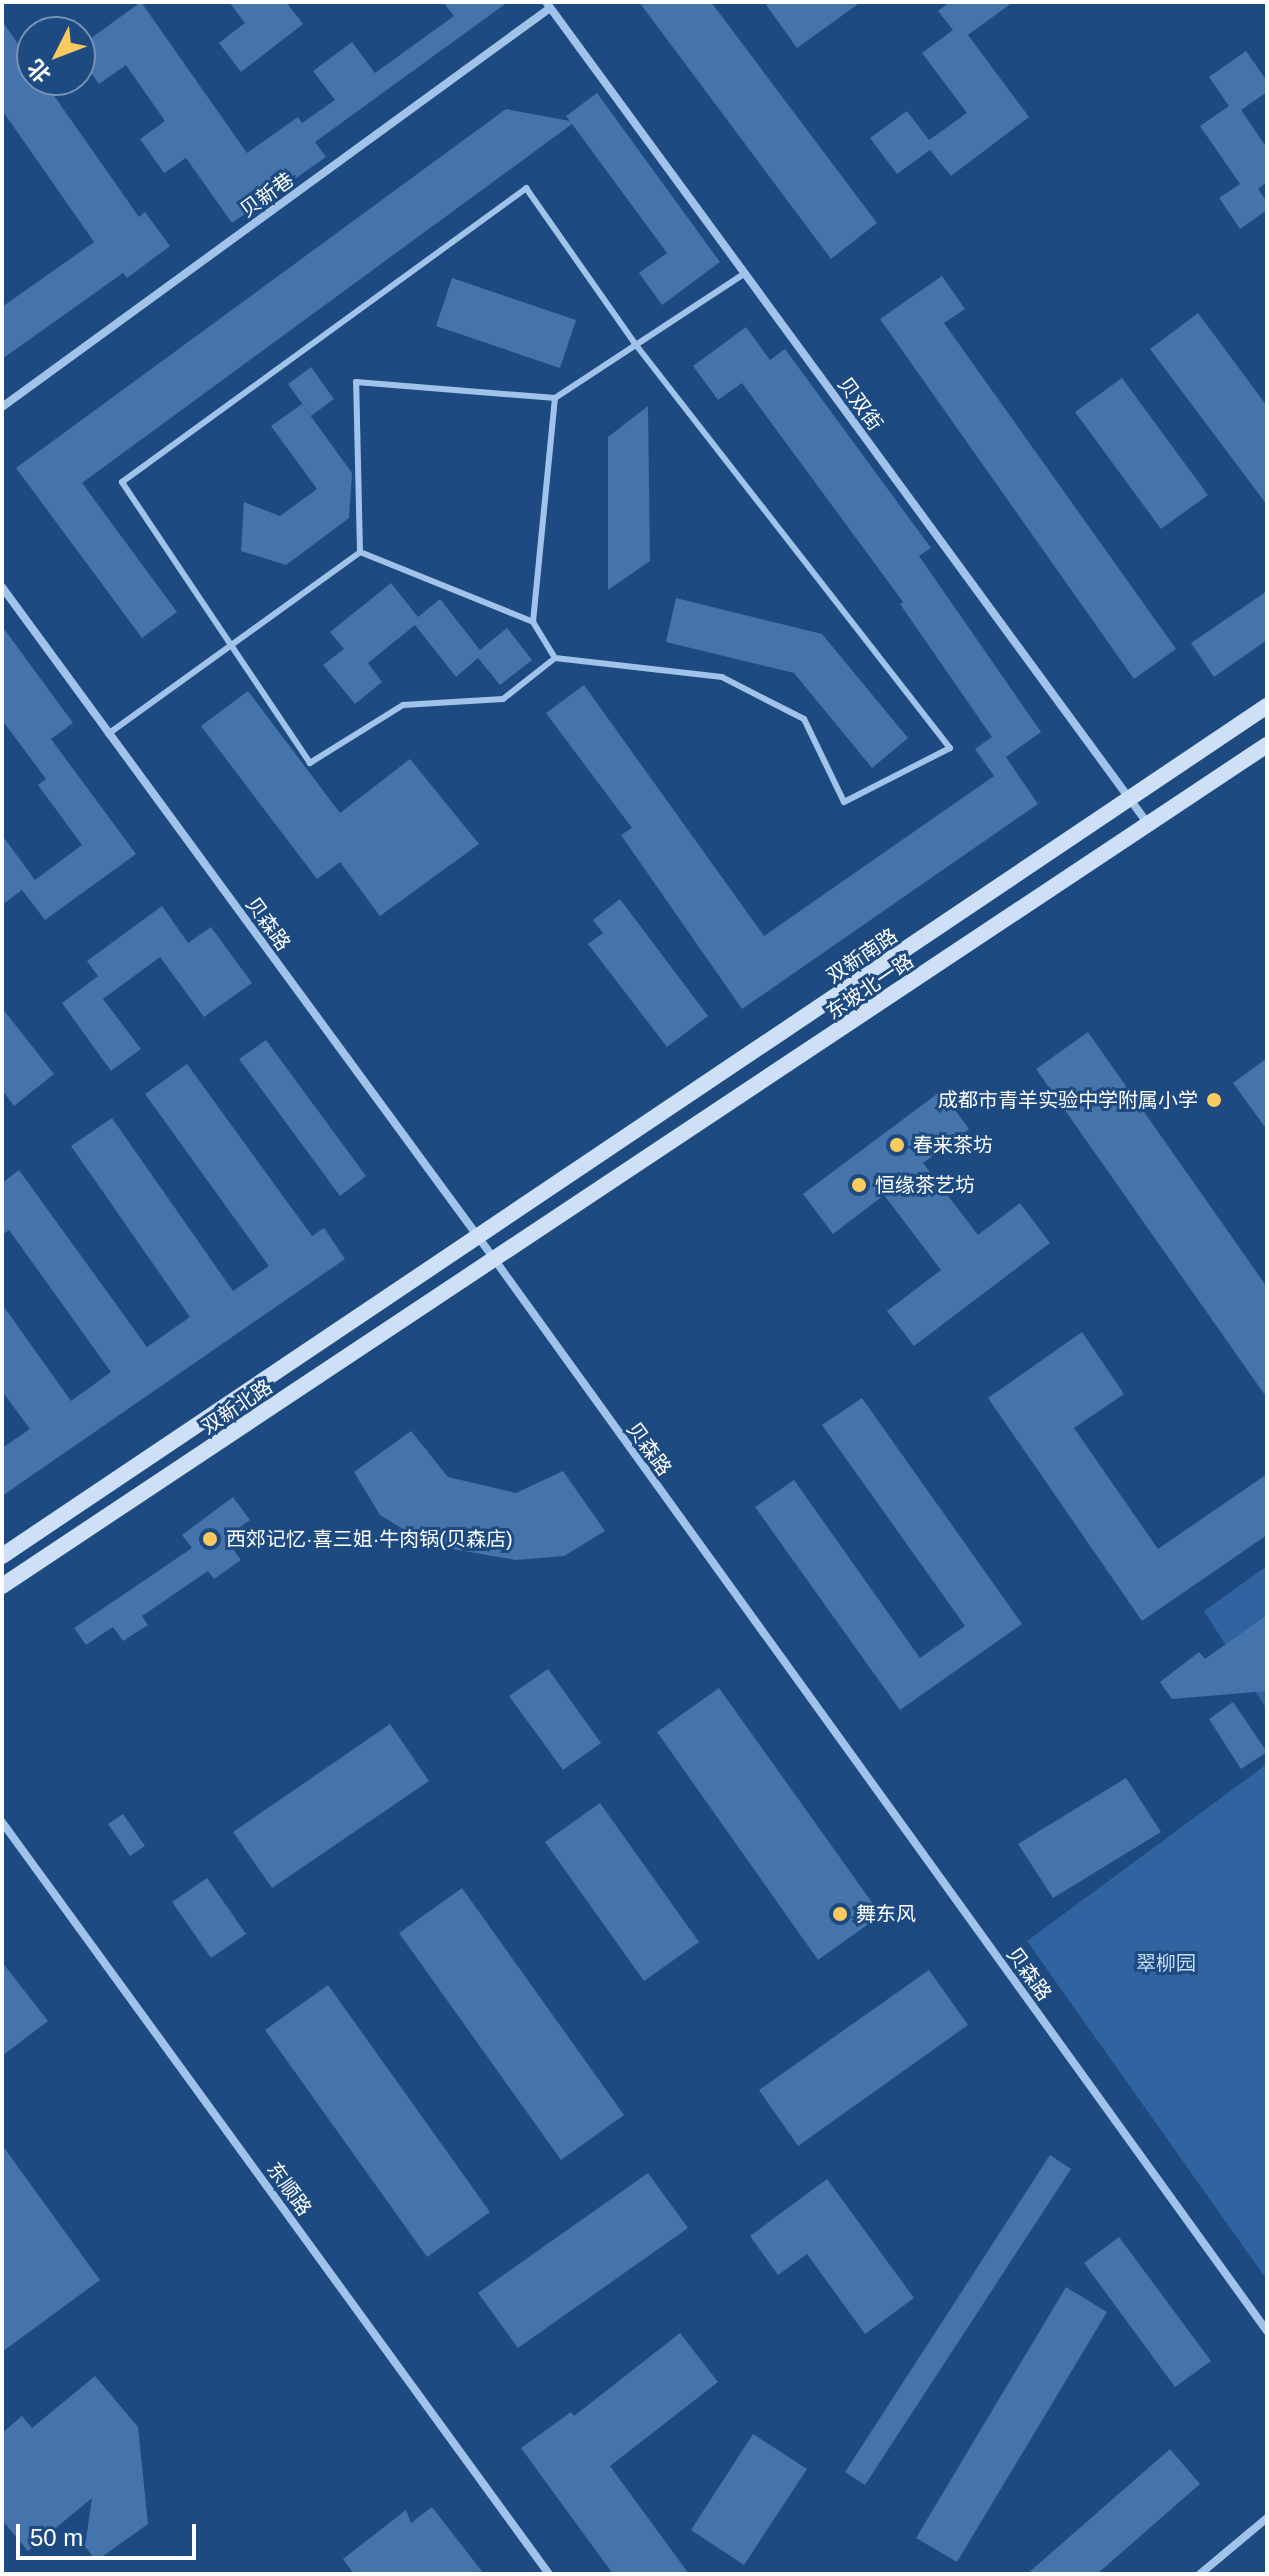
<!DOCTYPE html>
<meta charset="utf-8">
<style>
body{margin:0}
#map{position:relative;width:1269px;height:2576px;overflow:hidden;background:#1c4a81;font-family:Helvetica,"Noto Sans SC",sans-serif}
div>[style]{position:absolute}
.green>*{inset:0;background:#3064a0}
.building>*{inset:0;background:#4474ab}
.lane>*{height:6px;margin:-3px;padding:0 3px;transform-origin:3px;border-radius:3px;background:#a1c3ea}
.street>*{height:8px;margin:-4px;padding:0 4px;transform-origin:4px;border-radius:4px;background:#a1c3ea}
.secondary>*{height:16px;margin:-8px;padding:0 8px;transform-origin:8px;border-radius:8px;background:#cde0f7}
.dots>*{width:22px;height:22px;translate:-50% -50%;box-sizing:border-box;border:4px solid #1c4a81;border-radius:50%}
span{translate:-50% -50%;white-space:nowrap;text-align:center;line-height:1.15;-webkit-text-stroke:6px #1c4a81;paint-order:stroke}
.street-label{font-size:20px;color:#fff}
.poi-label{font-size:20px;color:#fff}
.right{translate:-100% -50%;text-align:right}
.left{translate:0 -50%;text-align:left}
.park-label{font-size:20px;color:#c6ddf7}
.frame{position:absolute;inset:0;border:4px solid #fff;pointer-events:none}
.north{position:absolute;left:16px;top:16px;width:80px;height:80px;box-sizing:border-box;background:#1c4a81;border:2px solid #7792b3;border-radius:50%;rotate:228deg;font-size:22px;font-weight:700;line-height:32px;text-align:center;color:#fff}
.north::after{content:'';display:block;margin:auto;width:28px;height:36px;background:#faca5f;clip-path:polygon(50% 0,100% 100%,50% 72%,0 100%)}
.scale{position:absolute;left:16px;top:2524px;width:180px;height:36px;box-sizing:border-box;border:4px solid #fff;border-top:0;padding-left:10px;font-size:24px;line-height:28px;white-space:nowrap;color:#fff;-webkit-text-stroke:6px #1c4a81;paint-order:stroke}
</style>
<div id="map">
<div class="green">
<div style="clip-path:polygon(1267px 1566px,1267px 1710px,1204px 1611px)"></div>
<div style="clip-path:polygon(1267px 1764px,1267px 2280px,1027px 1941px)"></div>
</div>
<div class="building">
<div style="clip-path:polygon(141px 2px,247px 153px,298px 117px,302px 123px,335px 100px,313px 71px,352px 42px,375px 73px,454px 16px,443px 2px,508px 2px,315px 142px,326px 157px,232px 223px,186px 158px,164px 173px,140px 139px,165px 121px,126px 65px,99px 84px,80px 57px,80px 46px)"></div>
<div style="clip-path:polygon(229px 2px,286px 2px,303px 24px,241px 72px,219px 43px,245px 23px)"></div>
<div style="clip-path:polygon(639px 2px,711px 2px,877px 223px,831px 259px)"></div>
<div style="clip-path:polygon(764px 2px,861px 2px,797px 48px)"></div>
<div style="clip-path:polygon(950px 2px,1013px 2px,968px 35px,1029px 117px,951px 176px,930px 150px,897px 174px,870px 138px,907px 111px,929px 140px,967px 113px,922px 53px,953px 30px,938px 11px)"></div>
<div style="clip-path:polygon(2px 21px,32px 64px,32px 80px,43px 80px,139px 217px,145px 212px,170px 246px,127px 278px,123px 273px,2px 359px,2px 307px,94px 242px,2px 110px)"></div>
<div style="clip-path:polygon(1246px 51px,1267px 81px,1267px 92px,1241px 110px,1267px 148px,1267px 182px,1258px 189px,1267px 202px,1267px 210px,1240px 229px,1219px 198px,1240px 184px,1200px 126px,1229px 106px,1209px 77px)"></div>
<div style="clip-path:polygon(597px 93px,720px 262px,662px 305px,639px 273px,667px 253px,572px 124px,82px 483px,177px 612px,142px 638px,16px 468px,506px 109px,570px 121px,566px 116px)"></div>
<div style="clip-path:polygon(942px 276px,965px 309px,944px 323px,1176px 649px,1134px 679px,880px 319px)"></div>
<div style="clip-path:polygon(452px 278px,576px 320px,560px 368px,436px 326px)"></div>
<div style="clip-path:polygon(1198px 313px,1267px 406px,1267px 505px,1150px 349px)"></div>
<div style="clip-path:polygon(746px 327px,770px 360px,785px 349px,931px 548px,919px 556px,1041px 732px,1006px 757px,1038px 804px,742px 1009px,621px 835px,632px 828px,546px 713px,584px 685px,764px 936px,994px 776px,975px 749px,992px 737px,900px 604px,903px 602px,742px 383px,718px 400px,693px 366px)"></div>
<div style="clip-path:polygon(311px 367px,334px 399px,311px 416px,288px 384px)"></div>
<div style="clip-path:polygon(1122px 378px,1208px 495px,1161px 529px,1075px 412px)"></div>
<div style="clip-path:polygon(302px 404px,352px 473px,349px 518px,286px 565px,241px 551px,244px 502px,280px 516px,317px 489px,271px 426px)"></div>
<div style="clip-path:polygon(648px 406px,650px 561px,608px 590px,608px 437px)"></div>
<div style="clip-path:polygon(391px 583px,418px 617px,440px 599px,480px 650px,507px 628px,532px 660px,500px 685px,478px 658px,456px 677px,415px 625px,368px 663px,382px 682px,355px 704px,323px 665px,344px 649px,330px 632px)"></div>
<div style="clip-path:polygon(1267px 591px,1267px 640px,1214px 677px,1191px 643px)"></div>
<div style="clip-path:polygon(676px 598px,822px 634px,908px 738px,872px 768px,794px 673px,666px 642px)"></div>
<div style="clip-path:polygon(2px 626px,73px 723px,51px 739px,136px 854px,45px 920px,22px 890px,2px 905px,2px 835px,35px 880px,82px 845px,38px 785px,46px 779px,2px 720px)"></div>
<div style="clip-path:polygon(248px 691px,340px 813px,410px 759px,479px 844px,380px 916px,340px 862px,317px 879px,201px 726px)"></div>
<div style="clip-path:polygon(620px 899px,708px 1016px,667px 1047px,588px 944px,603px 933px,593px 920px)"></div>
<div style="clip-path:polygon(162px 906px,188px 943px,211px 927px,252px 983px,204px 1017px,160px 957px,103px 999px,141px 1049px,111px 1071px,62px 1003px,98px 976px,87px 961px)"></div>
<div style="clip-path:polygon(2px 1008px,54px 1074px,14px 1106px,2px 1090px)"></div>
<div style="clip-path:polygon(1088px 1032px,1267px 1287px,1267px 1398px,1036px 1069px)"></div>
<div style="clip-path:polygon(266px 1040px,366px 1176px,340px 1196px,239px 1059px)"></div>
<div style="clip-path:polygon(1267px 1058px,1267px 1130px,1233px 1083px)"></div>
<div style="clip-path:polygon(187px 1064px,312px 1236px,324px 1228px,345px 1259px,2px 1496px,2px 1448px,30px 1429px,2px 1391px,2px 1304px,71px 1401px,111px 1372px,9px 1230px,2px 1235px,2px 1183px,19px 1170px,147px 1347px,190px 1317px,71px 1146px,112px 1118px,233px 1291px,269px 1266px,145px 1094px)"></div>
<div style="clip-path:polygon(941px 1091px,969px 1129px,923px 1163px,978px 1235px,1020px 1203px,1050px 1243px,914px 1346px,887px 1311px,941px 1270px,884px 1195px,833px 1234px,803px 1194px)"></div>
<div style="clip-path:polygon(1082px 1332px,1124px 1394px,1074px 1428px,1158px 1549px,1267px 1474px,1267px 1535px,1142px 1621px,988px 1398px)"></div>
<div style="clip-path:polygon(862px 1398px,1022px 1624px,900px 1710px,755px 1507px,794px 1480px,920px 1658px,965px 1626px,822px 1425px)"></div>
<div style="clip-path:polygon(411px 1431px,448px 1477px,516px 1493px,563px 1471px,605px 1531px,564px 1556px,516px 1560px,429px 1545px,380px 1515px,354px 1472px)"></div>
<div style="clip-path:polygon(233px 1497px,250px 1520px,225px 1538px,241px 1560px,214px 1579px,208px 1571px,142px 1616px,148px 1625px,123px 1641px,113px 1627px,86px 1645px,74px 1628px,192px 1548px,182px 1535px)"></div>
<div style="clip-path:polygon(1267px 1615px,1267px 1691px,1172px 1699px,1160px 1682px,1199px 1652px,1205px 1659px)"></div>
<div style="clip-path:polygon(548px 1669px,601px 1743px,563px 1770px,509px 1696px)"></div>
<div style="clip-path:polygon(719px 1688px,881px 1915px,818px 1960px,657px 1732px)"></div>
<div style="clip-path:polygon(1233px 1702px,1267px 1752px,1241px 1769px,1209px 1719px)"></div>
<div style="clip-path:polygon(390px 1724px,429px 1781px,272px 1888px,233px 1832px)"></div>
<div style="clip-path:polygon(1126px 1778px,1161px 1832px,1053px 1898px,1018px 1844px)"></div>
<div style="clip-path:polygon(600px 1803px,699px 1942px,644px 1981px,545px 1842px)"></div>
<div style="clip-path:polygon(123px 1814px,145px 1846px,130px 1856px,108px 1824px)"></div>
<div style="clip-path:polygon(207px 1878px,246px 1934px,211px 1958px,172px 1902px)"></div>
<div style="clip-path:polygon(462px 1888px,624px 2115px,561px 2160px,399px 1933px)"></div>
<div style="clip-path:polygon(2px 1962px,48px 2021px,2px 2056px)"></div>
<div style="clip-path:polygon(929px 1970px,968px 2025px,798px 2146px,759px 2090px)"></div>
<div style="clip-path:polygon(328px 1985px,490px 2212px,427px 2257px,265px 2030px)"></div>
<div style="clip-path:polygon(2px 2145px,100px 2280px,2px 2352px)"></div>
<div style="clip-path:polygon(1050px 2155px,1071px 2169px,865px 2485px,845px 2472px)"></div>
<div style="clip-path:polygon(648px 2173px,688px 2228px,518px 2348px,478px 2293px)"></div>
<div style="clip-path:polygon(827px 2179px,914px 2298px,865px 2334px,807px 2254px,778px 2275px,750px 2236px)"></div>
<div style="clip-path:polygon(1119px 2237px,1211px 2361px,1175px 2387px,1084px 2263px)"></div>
<div style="clip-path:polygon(1066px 2287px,1107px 2312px,957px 2562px,916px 2538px)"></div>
<div style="clip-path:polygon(680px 2333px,718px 2382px,610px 2466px,689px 2574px,613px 2574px,521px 2448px,571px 2412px,574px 2416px)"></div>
<div style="clip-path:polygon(95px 2376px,138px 2427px,148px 2524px,96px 2561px,85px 2546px,92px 2498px,28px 2551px,2px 2520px,2px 2433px,22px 2416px,32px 2428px)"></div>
<div style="clip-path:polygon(753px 2434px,807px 2469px,744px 2565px,691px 2530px)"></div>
<div style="clip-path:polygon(1170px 2449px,1200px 2484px,1097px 2574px,1027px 2574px)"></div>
<div style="clip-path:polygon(432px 2507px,484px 2574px,354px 2574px,343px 2559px,406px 2510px,411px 2523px)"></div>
</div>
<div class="lane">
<div style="left:360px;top:552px;width:170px;rotate:-91.3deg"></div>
<div style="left:356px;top:382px;width:200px;rotate:4.6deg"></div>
<div style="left:533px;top:622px;width:42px;rotate:58.6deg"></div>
<div style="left:555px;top:658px;width:66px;rotate:141.7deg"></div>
<div style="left:503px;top:699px;width:100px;rotate:176.6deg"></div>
<div style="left:403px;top:705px;width:110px;rotate:148.1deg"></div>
<div style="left:310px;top:763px;width:338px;rotate:-123.8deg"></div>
<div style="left:122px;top:482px;width:500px;rotate:-36deg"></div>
<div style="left:526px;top:188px;width:192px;rotate:55deg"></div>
<div style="left:636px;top:345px;width:511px;rotate:52.08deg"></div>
<div style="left:950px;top:748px;width:119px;rotate:153deg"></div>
<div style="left:844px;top:802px;width:92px;rotate:-115.7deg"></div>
<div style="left:804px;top:719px;width:92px;rotate:-152.9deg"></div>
<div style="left:722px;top:677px;width:168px;rotate:-173.5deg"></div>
<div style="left:108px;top:734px;width:311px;rotate:-35.8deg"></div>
<div style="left:360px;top:552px;width:187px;rotate:22deg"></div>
<div style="left:533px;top:622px;width:225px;rotate:-84.4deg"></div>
<div style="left:555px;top:398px;width:227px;rotate:-33.3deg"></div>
</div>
<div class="street">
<div style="left:546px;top:2px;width:1019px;rotate:53.78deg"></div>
<div style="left:2px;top:407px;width:678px;rotate:-36.06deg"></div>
<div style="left:2px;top:587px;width:807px;rotate:53.77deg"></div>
<div style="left:479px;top:1238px;width:1347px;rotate:54.21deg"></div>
<div style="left:2px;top:1822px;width:930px;rotate:53.97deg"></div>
<div style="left:1200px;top:2574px;width:87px;rotate:-39.9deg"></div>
</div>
<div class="secondary">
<div style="left:2px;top:1556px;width:1524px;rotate:-33.9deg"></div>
<div style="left:2px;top:1586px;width:1519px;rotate:-33.62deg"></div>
</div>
<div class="dots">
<div style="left:1214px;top:1100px;background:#faca5f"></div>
<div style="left:897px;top:1145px;background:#faca5f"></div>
<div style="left:859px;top:1185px;background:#faca5f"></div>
<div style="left:210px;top:1539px;background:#faca5f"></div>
<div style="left:840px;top:1914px;background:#faca5f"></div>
</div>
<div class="street-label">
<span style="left:267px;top:195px;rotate:-36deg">贝新巷</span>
<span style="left:860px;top:404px;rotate:54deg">贝双街</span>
<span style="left:268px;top:924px;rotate:54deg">贝森路</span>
<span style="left:862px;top:956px;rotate:-34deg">双新南路</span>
<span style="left:870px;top:987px;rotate:-34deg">东坡北一路</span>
<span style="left:237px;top:1407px;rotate:-34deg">双新北路</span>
<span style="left:649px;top:1449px;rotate:54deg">贝森路</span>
<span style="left:1029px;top:1974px;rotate:54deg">贝森路</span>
<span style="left:289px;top:2189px;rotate:54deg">东顺路</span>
</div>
<div class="poi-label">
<span class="right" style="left:1198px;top:1100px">成都市青羊实验中学附属小学</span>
<span class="left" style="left:913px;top:1145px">春来茶坊</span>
<span class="left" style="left:875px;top:1185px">恒缘茶艺坊</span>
<span class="left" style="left:226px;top:1539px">西郊记忆·喜三姐·牛肉锅(贝森店)</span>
<span class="left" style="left:856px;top:1914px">舞东风</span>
</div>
<div class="park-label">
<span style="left:1166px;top:1963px">翠柳园</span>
</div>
<div class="frame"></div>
<div class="north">北</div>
<div class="scale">50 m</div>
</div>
